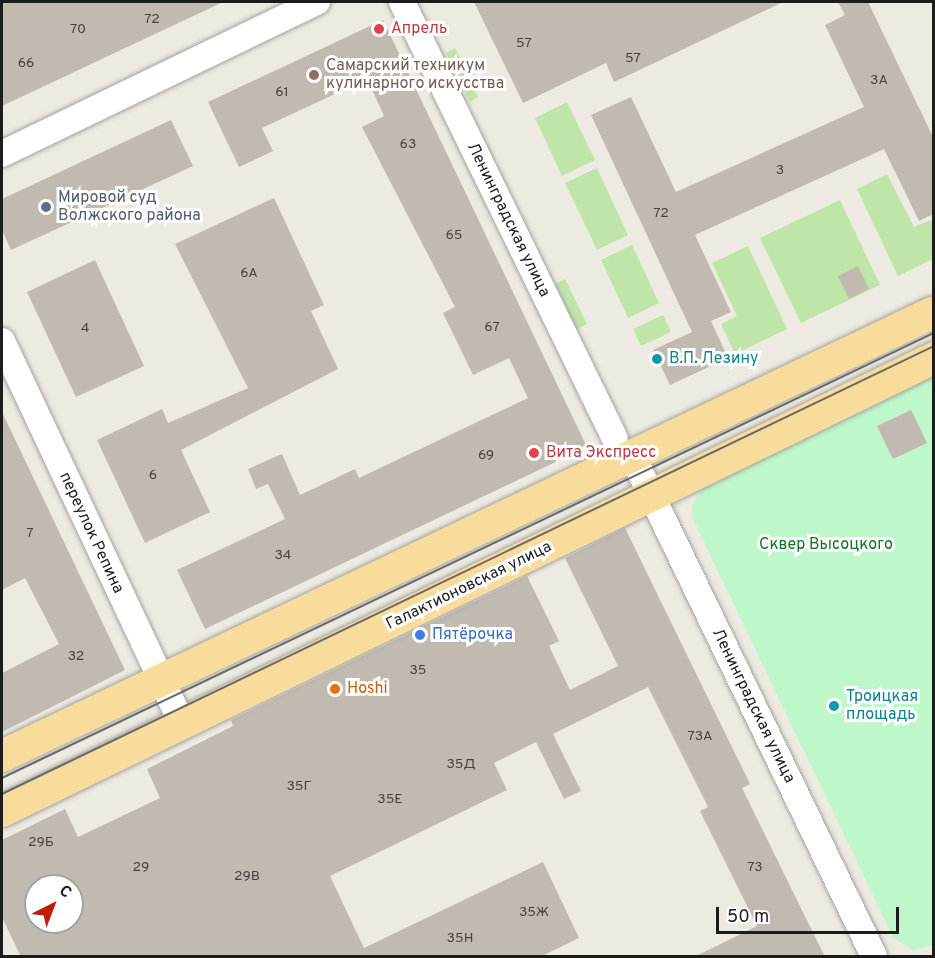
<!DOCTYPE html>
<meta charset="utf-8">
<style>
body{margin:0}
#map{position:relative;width:935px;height:958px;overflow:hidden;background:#edeae1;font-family:Overpass,sans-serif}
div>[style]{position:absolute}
.grass>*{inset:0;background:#bfe6a8}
.park>*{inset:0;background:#bef7ca}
.building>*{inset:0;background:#c1bab1}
.roads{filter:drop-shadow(0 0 2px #a3a3a3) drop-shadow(0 0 2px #a3a3a3)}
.minor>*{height:26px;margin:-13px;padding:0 13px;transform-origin:13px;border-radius:13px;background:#fff}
.major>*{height:32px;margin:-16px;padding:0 16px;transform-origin:16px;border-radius:16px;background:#f8dc9b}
.tram>*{height:1.5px;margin:-0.75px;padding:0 0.75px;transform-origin:0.75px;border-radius:0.75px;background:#6a6a6a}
.dots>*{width:16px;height:16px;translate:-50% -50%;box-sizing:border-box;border:3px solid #fff;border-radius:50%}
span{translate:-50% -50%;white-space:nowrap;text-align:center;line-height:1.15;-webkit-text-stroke:6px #fff;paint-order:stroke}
.number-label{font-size:14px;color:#454441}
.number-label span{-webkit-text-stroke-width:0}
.health-label{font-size:16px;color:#be3a42}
.left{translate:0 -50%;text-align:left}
.education-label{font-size:16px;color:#785e54}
.service-label{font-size:16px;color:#4e5e75}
.street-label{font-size:16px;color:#1c1c1c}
.culture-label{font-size:16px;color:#0d838f}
.park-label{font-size:16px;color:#0f7424}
.shop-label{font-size:16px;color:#366cbe}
.food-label{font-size:16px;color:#c56008}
.frame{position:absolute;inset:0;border:3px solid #1c1c1c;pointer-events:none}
.north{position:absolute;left:24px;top:874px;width:60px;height:60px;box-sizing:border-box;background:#fff;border:2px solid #a4a4a4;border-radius:50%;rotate:42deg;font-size:16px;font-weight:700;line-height:24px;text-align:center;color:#1c1c1c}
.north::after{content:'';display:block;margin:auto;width:21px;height:27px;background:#c01e07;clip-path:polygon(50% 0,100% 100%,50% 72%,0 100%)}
.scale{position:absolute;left:716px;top:907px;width:183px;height:27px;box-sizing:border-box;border:3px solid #1c1c1c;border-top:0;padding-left:8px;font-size:18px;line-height:21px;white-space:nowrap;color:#1c1c1c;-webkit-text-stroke:4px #fff;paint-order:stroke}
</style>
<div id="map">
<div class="grass">
<div style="clip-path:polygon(455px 48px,478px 97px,470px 102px,446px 53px)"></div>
<div style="clip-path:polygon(567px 102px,595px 160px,562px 176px,535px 118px)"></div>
<div style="clip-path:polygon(597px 168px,628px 235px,597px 250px,565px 183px)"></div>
<div style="clip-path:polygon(887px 174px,914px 227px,931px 220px,933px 226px,933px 259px,898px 276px,857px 189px)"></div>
<div style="clip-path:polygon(840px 200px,880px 285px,801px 323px,760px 238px)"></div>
<div style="clip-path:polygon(632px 245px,659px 303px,628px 318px,601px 260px)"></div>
<div style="clip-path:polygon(748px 246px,787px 329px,735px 354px,721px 324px,737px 316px,712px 263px)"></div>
<div style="clip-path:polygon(565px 279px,587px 324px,577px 329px,555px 284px)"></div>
<div style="clip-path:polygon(663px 315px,671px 332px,641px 346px,633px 329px)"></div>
</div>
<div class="park">
<div style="clip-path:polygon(933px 376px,933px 945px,912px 950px,893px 937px,693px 519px,692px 505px,707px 481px)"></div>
</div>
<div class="building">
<div style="clip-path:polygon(2px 2px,223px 2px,2px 106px)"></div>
<div style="clip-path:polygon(474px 2px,783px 2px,614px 82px,606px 63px,523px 103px)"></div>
<div style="clip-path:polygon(838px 2px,868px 2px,933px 137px,933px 214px,919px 221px,884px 149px,695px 235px,731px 312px,711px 321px,728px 358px,670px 385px,653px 350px,692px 332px,591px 115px,631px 97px,676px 192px,864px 107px,825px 25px,845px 15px)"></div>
<div style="clip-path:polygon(383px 20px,587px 447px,205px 629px,177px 570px,285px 519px,268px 484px,256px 489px,248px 469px,282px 454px,300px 495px,355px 469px,359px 478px,528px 398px,509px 358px,473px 375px,443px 313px,455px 307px,362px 127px,384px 116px,367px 79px,262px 128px,273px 151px,239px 167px,208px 102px)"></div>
<div style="clip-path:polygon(171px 120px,193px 166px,11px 250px,2px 230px,2px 199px)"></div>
<div style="clip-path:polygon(274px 198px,324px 305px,311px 311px,338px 369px,181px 450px,210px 512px,145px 543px,97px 440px,162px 409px,168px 423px,248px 388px,175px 244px)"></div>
<div style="clip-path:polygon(95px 260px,144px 366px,76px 397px,27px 292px)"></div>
<div style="clip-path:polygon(858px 266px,869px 289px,849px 299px,838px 276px)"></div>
<div style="clip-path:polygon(911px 410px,927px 443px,893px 459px,877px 426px)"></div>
<div style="clip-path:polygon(2px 412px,125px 670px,2px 732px,2px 673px,59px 644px,25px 578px,2px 590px)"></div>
<div style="clip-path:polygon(evenodd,625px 528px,750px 784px,742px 788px,825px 957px,694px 957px,757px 926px,700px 811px,708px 807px,648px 687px,553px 734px,581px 791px,564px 799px,536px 742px,494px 763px,507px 790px,330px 876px,364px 948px,543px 862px,579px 938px,540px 957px,21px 957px,2px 917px,2px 840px,65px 809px,78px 837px,160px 798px,147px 769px,233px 726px,231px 720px,527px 576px,559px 641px,549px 646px,570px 690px,618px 666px,565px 558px,625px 528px,36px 886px,72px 886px,72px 922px,36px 922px,36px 886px)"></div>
</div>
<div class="roads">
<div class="minor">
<div style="left:402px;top:2px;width:485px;rotate:64deg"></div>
<div style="left:2px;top:154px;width:350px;rotate:-25.8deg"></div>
<div style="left:2px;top:341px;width:423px;rotate:64.8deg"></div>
<div style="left:632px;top:455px;width:556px;rotate:64.22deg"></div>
</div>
<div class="major">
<div style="left:2px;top:756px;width:1032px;rotate:-25.47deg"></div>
<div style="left:2px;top:811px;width:1036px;rotate:-25.92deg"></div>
</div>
</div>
<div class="tram">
<div style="left:2px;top:778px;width:1033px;rotate:-25.52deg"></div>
<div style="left:2px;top:794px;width:1034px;rotate:-25.67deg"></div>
</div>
<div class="dots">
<div style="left:379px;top:29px;background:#e0444e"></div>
<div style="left:314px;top:75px;background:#8d6e63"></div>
<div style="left:46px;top:207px;background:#5c6f8a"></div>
<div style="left:657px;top:359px;background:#0f9aa8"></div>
<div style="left:534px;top:453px;background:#e0444e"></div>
<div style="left:420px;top:635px;background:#3f7fe0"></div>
<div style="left:335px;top:689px;background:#e8710a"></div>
<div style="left:834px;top:706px;background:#0f9aa8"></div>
</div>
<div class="number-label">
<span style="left:152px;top:20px">72</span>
<span style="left:78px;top:30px">70</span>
<span style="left:524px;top:44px">57</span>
<span style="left:633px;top:59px">57</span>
<span style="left:26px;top:64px">66</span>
<span style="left:879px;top:81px">3А</span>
<span style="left:282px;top:93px">61</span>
<span style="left:408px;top:145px">63</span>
<span style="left:780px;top:171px">3</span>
<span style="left:661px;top:214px">72</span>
<span style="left:454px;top:236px">65</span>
<span style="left:249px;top:274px">6А</span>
<span style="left:492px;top:328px">67</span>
<span style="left:85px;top:329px">4</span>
<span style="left:486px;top:456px">69</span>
<span style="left:153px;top:476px">6</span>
<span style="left:30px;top:534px">7</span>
<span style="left:283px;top:556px">34</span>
<span style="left:76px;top:657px">32</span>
<span style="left:418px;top:671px">35</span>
<span style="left:700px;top:737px">73А</span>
<span style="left:461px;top:765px">35Д</span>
<span style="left:299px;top:787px">35Г</span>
<span style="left:390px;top:800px">35Е</span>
<span style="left:41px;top:843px">29Б</span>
<span style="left:141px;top:868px">29</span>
<span style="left:755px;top:868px">73</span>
<span style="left:247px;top:877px">29В</span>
<span style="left:534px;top:913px">35Ж</span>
<span style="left:460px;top:939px">35Н</span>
</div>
<div class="health-label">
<span class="left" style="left:391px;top:29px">Апрель</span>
<span class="left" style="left:546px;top:453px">Вита Экспресс</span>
</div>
<div class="education-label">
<span class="left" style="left:326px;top:75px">Самарский техникум<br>кулинарного искусства</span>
</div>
<div class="service-label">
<span class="left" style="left:58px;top:207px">Мировой суд<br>Волжского района</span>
</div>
<div class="street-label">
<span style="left:508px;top:220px;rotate:64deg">Ленинградская улица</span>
<span style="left:91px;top:533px;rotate:65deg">переулок Репина</span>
<span style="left:469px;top:586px;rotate:-26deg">Галактионовская улица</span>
<span style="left:753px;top:706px;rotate:64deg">Ленинградская улица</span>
</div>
<div class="culture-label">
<span class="left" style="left:669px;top:359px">В.П. Лезину</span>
<span class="left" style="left:846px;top:706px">Троицкая<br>площадь</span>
</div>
<div class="park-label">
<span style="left:826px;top:545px">Сквер Высоцкого</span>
</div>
<div class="shop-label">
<span class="left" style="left:432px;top:635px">Пятёрочка</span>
</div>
<div class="food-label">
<span class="left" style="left:347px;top:689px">Hoshi</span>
</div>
<div class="frame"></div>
<div class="north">С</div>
<div class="scale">50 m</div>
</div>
